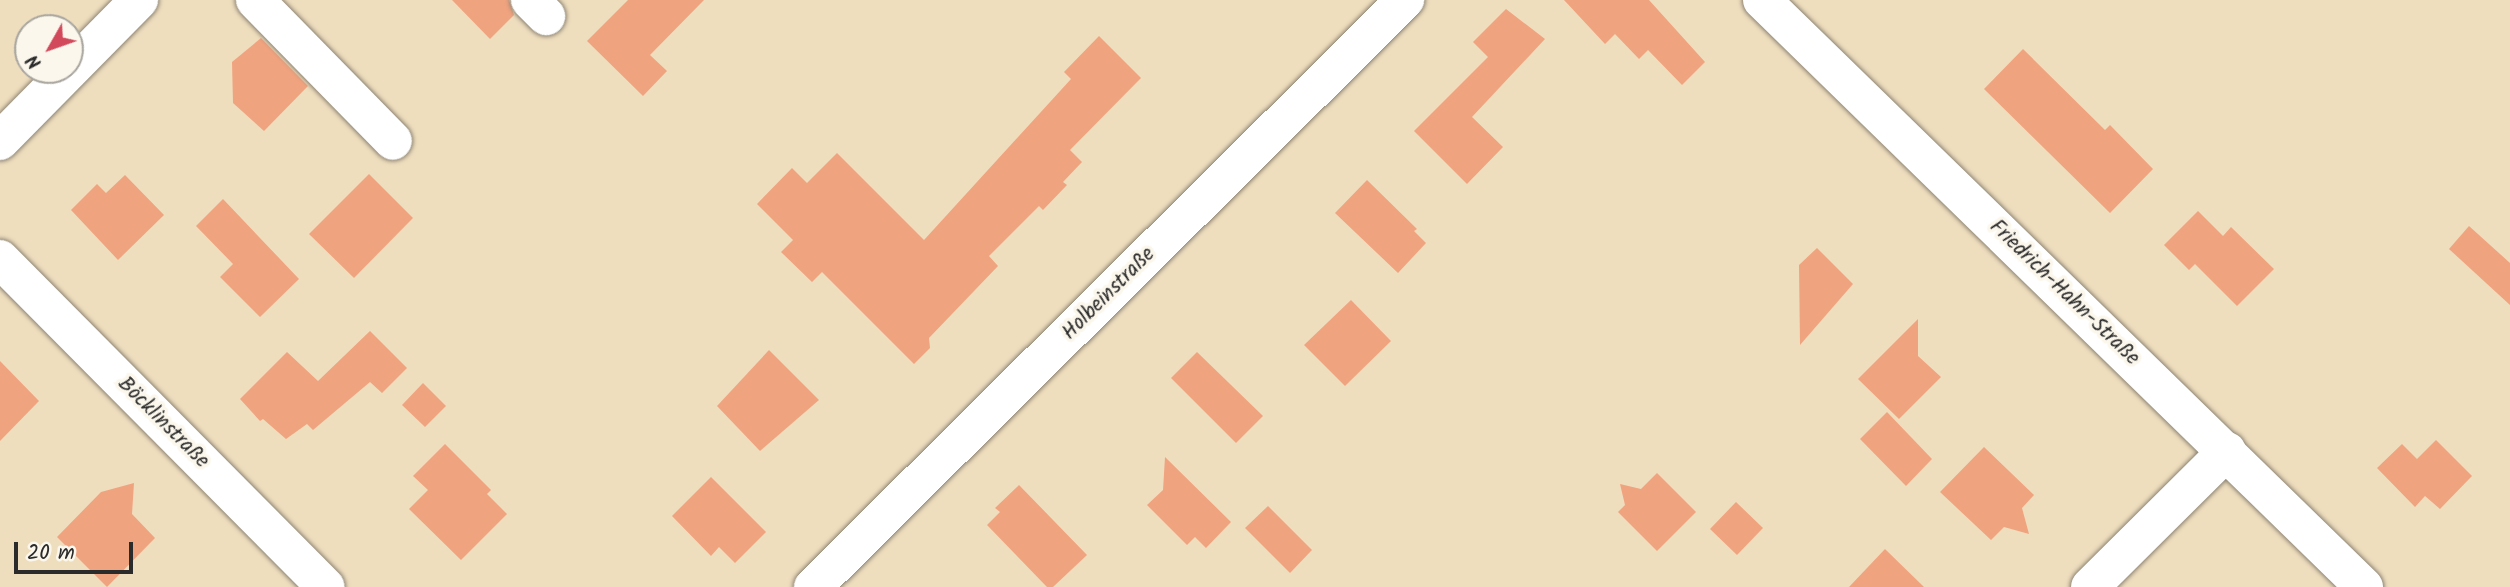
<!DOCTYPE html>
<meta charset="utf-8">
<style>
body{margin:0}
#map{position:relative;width:2510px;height:587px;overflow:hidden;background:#efdebe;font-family:Kalam,sans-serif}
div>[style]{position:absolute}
.building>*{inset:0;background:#f0a37f}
.roads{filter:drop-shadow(0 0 2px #8d8474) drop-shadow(0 0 2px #8d8474)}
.minor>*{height:38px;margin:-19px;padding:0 19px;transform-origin:19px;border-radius:19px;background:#fff}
span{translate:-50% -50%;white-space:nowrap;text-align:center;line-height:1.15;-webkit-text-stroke:7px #fbf7ec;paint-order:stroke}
.street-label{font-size:21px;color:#2b2b2b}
.north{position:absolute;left:14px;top:14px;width:70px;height:70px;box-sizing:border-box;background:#fbf7ec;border:2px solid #a8a59f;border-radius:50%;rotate:230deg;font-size:19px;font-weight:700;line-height:28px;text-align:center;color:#2b2b2b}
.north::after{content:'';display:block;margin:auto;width:24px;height:32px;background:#d1495b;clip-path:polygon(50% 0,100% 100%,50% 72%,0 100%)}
.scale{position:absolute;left:14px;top:542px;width:119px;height:32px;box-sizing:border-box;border:4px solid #2b2b2b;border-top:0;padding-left:9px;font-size:21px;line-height:24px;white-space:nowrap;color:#2b2b2b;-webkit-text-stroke:5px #fbf7ec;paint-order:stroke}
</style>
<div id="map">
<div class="building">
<div style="clip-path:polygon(452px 0,509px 0,514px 15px,490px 39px)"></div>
<div style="clip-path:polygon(628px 0,704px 0,650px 55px,667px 71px,643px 96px,587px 41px)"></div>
<div style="clip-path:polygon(1564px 0,1649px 0,1705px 62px,1682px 85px,1648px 50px,1639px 59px,1615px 34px,1605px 44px)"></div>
<div style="clip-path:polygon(1506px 9px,1545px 39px,1472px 117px,1503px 147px,1467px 184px,1414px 131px,1488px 57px,1473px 42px)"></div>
<div style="clip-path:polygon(1099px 36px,1141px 78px,1070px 150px,1082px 162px,1063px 182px,1067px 185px,1043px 210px,1039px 206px,989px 256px,998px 266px,929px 338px,930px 348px,914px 364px,822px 272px,812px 282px,781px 252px,793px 240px,757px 204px,792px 168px,807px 183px,837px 153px,924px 240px,1071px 79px,1064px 72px)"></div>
<div style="clip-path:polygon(261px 38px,308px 86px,264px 131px,233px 103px,232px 62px)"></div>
<div style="clip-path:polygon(2023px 49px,2105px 130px,2110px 125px,2153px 169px,2110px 213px,1984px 89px)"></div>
<div style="clip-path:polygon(369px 174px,413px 218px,354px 278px,309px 234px)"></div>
<div style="clip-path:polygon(125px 175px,164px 215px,118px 260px,71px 210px,97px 184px,106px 193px)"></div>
<div style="clip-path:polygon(1367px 180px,1417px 229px,1414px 231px,1426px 243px,1398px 273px,1335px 213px)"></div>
<div style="clip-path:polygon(223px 199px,299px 279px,260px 317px,220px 277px,233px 264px,196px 226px)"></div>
<div style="clip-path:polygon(2198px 211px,2223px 236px,2231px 227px,2274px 269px,2237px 306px,2195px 264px,2189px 270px,2164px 245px)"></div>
<div style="clip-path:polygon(2469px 226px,2510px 263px,2510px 305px,2449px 249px)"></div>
<div style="clip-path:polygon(1817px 248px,1853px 284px,1800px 345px,1799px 265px)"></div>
<div style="clip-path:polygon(1351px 300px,1391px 341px,1345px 386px,1304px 345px)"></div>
<div style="clip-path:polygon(1918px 319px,1918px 356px,1941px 377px,1899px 419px,1858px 379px)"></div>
<div style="clip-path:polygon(370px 331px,407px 368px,382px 393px,370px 382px,313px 430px,307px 424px,286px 439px,263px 419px,260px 421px,240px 399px,287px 352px,318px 381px)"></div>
<div style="clip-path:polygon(769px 350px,819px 400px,760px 451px,717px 406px)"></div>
<div style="clip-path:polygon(1197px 352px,1263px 416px,1236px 443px,1171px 378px)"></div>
<div style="clip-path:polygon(0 361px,39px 401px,0 441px)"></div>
<div style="clip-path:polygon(423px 383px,446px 406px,425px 427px,402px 405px)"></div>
<div style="clip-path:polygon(1887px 412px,1932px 459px,1906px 486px,1860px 439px)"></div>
<div style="clip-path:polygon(2436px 440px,2472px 476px,2440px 509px,2425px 496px,2415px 507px,2377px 468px,2402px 444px,2417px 459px)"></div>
<div style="clip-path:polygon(445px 444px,491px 490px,487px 494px,507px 514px,461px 560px,409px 509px,428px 490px,413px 476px)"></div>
<div style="clip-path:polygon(1984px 447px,2034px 495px,2022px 508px,2029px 534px,2004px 527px,1991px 540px,1940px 492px)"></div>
<div style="clip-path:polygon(1165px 457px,1231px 522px,1206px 548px,1195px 537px,1187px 545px,1147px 505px,1163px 490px)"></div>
<div style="clip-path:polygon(1657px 473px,1696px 512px,1657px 551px,1618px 512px,1625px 505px,1620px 484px,1641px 489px)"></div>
<div style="clip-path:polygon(711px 477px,766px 532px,735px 563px,719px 547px,711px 556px,672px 516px)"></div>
<div style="clip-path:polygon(134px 483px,132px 514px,155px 538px,107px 587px,57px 537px,101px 492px)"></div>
<div style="clip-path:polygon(1019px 485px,1087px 555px,1053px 587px,1047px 587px,987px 525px,1000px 512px,995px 508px)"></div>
<div style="clip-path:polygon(1736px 502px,1763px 528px,1737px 555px,1710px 529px)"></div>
<div style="clip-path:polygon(1268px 506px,1312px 550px,1290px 573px,1245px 528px)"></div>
<div style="clip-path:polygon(1885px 549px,1924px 587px,1849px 587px)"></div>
</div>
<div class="roads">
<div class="minor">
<div style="left:255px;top:0;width:197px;rotate:45.6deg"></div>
<div style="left:530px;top:0;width:23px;rotate:45deg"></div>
<div style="left:1762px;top:0;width:841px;rotate:44.28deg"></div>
<div style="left:0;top:141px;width:198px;rotate:-45.4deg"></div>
<div style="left:0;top:259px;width:462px;rotate:45.2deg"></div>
<div style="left:813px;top:587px;width:834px;rotate:-44.76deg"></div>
<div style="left:2090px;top:587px;width:193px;rotate:-44.8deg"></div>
</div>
</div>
<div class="street-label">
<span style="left:2064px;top:293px;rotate:44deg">Friedrich-Hahn-Straße</span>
<span style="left:1109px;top:294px;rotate:-45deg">Holbeinstraße</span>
<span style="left:163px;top:423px;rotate:45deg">Böcklinstraße</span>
</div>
<div class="north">N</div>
<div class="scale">20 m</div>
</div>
